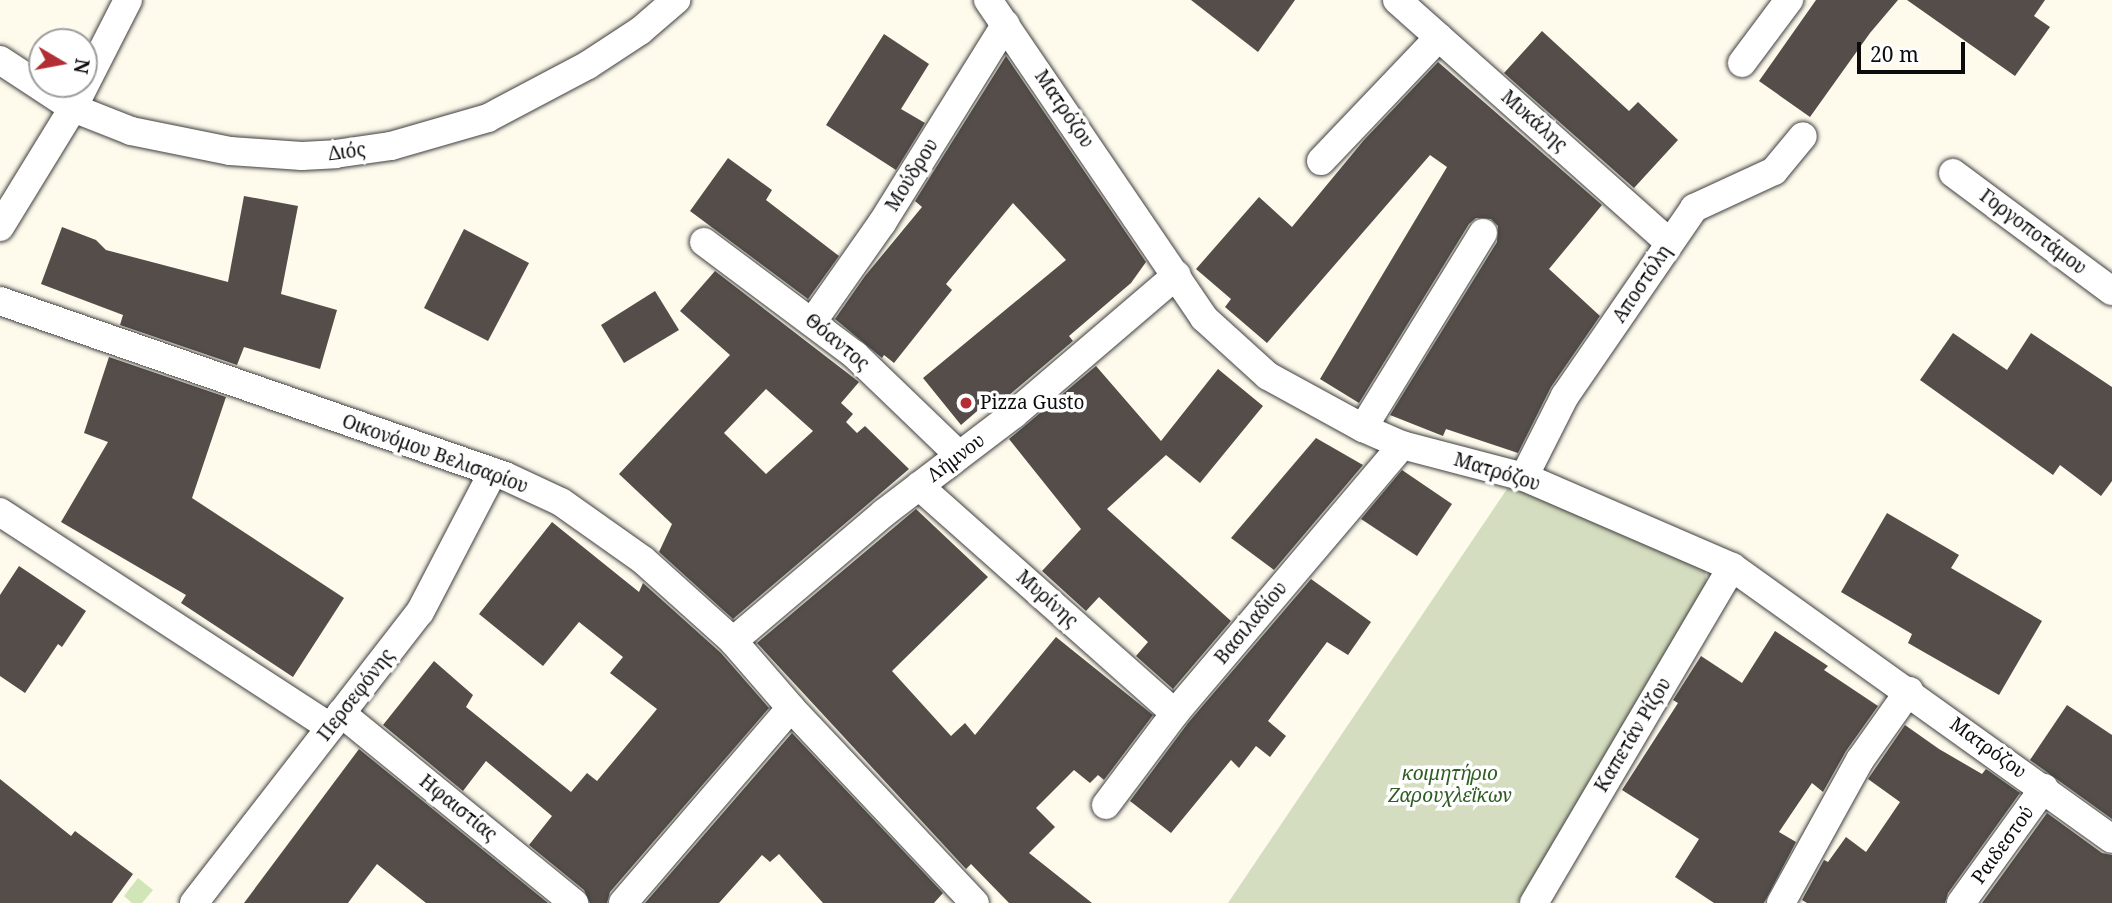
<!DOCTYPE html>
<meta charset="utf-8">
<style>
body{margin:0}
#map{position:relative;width:2112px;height:903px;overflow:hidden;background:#fefaec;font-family:"Noto Serif",serif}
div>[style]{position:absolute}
.green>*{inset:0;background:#d0e5b8}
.cemetery>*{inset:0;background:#d4ddbf}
.building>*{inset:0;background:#544d49}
.roads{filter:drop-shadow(0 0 2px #3f3f3f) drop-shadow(0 0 2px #3f3f3f)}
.minor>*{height:28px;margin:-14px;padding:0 14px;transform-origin:14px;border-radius:14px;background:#fff}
.dots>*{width:19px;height:19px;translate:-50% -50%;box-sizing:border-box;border:4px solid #fff;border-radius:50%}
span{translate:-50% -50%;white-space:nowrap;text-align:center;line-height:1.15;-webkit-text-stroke:7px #fff;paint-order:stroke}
.street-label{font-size:19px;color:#0c0c0c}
.poi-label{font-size:19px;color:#0c0c0c}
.left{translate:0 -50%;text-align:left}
.park-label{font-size:19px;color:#2e5e21;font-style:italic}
.north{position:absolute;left:28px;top:28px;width:70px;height:70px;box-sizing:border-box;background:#fff;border:2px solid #9e9e9e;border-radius:50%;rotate:100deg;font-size:19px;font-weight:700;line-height:28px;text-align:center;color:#0c0c0c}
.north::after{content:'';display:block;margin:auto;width:24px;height:32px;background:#b22e34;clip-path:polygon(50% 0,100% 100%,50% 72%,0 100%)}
.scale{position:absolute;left:1857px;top:42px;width:108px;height:32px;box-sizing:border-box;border:4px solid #0c0c0c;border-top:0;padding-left:9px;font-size:21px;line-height:24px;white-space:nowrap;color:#0c0c0c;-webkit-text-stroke:5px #fff;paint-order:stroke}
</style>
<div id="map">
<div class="green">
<div style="clip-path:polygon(138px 878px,153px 890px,142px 903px,132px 903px,124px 896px)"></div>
</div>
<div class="cemetery">
<div style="clip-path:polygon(1509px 486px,1705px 570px,1707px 586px,1517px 903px,1228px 903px)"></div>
</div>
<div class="building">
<div style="clip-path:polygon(1191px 0,1295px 0,1258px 52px)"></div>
<div style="clip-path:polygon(1816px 0,1898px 0,1870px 33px,1810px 117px,1759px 81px)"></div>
<div style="clip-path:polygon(1907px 0,2045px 0,2034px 16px,2050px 27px,2015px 76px)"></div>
<div style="clip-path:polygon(1542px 31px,1629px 111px,1638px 102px,1678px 140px,1634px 188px,1504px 73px)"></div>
<div style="clip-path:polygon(884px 34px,929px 64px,901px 109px,925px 123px,896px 170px,826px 125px)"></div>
<div style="clip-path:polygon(1006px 56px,1146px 262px,1131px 283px,1069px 336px,1073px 341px,988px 413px,983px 406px,961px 425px,923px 378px,1066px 260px,1013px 203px,946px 284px,952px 290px,894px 363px,884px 355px,882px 358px,835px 319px,865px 276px,922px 207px,915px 201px)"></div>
<div style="clip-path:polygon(1438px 62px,1602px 205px,1549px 269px,1600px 316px,1551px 387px,1518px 453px,1446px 429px,1443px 436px,1390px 415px,1497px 242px,1498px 226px,1491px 219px,1476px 218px,1469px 224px,1359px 403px,1320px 379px,1447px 167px,1430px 155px,1267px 343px,1225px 307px,1231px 299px,1196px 269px,1259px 197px,1292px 227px,1364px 140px)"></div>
<div style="clip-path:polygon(728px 158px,772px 190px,766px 200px,839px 256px,808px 299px,690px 211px)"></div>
<div style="clip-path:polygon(244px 196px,298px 206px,281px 294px,337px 310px,320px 369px,244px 347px,237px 365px,120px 325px,123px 315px,41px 284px,62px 227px,96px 240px,106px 250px,228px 282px)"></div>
<div style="clip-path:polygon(464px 229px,529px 263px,488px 341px,424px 308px)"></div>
<div style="clip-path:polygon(evenodd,715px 271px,859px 382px,841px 403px,853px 414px,846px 422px,857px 433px,865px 426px,909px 469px,733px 619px,659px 552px,672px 524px,619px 474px,730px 355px,680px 311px,715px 271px,766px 389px,813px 431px,766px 474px,724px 433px,766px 389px)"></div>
<div style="clip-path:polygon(655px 291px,679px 330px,624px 363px,601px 325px)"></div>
<div style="clip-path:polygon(1953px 333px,2007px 370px,2031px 333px,2112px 387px,2112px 481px,2101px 496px,2060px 465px,2053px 475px,1920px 380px)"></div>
<div style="clip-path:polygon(109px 357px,226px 397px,192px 498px,344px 598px,293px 677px,181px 603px,186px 595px,61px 522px,108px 442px,84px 433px)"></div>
<div style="clip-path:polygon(1096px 366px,1161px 441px,1218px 369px,1263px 406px,1200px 483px,1166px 455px,1107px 509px,1231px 621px,1173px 689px,1136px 656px,1148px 642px,1099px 597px,1086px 611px,1042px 571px,1081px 529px,1009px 439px)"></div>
<div style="clip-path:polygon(1316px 438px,1363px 465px,1274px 570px,1231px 538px)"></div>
<div style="clip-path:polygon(1402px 470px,1452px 504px,1417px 556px,1361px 519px)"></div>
<div style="clip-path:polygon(916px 509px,988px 577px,892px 671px,951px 736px,965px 723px,975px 735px,1056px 637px,1153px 715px,1104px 780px,1098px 775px,1090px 783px,1074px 770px,1036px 808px,1055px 827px,1029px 853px,1092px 903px,1009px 903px,971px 864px,966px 869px,757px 643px)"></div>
<div style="clip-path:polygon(1887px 513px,1959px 555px,1951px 568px,2042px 621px,1999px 695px,1908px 643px,1912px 634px,1841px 592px)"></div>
<div style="clip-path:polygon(552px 522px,639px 592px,643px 583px,721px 653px,769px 708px,610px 892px,607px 903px,590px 903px,584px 890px,529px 845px,552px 816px,486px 761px,463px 791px,383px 725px,434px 661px,473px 695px,466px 707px,571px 792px,587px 773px,597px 781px,623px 750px,657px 709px,610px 673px,623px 657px,579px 622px,543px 666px,479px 614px)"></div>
<div style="clip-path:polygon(19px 566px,86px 611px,62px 647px,58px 644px,25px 693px,0 676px,0 595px)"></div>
<div style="clip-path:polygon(1311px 579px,1371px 622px,1348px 655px,1327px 642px,1268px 721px,1286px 736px,1270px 757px,1256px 746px,1239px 768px,1231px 760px,1171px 833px,1130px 801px,1188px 723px)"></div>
<div style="clip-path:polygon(1775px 631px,1828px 666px,1824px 670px,1878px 706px,1846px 751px,1823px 792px,1812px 783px,1779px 832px,1796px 842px,1764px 903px,1714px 903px,1675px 877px,1699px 839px,1622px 790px,1678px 703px,1673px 700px,1701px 656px,1742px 683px)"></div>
<div style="clip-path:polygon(2067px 705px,2112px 735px,2112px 819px,2030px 760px)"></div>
<div style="clip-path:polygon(1905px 725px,1939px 749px,1982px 774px,1986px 769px,2020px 793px,1948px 893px,1945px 903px,1807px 903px,1802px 900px,1824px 860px,1828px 862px,1846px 837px,1866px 852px,1900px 802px,1868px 779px)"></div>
<div style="clip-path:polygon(792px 733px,943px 893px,934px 903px,823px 903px,779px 854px,770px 862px,762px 855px,719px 903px,645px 903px)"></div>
<div style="clip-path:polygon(359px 749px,548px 903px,426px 903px,377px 864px,348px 903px,244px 903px)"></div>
<div style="clip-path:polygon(0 779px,71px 836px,75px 831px,133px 874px,112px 903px,0 903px)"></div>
<div style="clip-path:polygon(2047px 813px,2102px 853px,2112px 855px,2112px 903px,1982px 903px)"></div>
</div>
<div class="roads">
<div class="minor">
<div style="left:988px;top:0;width:384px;rotate:55.8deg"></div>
<div style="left:1204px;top:318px;width:86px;rotate:42.2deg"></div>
<div style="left:1268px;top:376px;width:108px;rotate:28.7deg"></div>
<div style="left:1363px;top:428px;width:43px;rotate:23.6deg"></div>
<div style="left:1402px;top:445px;width:126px;rotate:14.7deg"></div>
<div style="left:1524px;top:477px;width:227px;rotate:23.4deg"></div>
<div style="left:1732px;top:567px;width:467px;rotate:35.6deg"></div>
<div style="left:1397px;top:0;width:365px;rotate:41.7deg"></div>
<div style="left:0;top:60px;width:87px;rotate:33.3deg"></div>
<div style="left:73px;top:108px;width:62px;rotate:21.6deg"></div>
<div style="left:131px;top:131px;width:101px;rotate:11.4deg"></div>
<div style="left:230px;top:151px;width:72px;rotate:4deg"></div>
<div style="left:302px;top:156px;width:33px;rotate:-3deg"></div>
<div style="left:335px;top:154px;width:57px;rotate:-8.1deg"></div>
<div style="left:391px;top:146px;width:101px;rotate:-16.1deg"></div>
<div style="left:488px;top:118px;width:113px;rotate:-27.9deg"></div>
<div style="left:588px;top:65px;width:62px;rotate:-33.2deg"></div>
<div style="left:640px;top:31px;width:48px;rotate:-40.7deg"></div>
<div style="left:1742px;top:63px;width:79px;rotate:-53.3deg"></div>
<div style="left:1321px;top:161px;width:171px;rotate:-46.4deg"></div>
<div style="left:1953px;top:173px;width:198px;rotate:36.6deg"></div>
<div style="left:0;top:227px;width:140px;rotate:-58.5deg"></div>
<div style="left:73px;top:108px;width:121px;rotate:-63deg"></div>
<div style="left:704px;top:242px;width:189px;rotate:36.8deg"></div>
<div style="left:855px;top:355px;width:144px;rotate:43.9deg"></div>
<div style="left:0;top:301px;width:534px;rotate:19.11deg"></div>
<div style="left:505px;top:476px;width:62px;rotate:24.9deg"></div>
<div style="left:561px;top:502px;width:100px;rotate:35.3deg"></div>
<div style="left:643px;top:560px;width:121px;rotate:42deg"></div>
<div style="left:733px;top:641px;width:89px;rotate:49.1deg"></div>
<div style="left:791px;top:708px;width:268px;rotate:46.7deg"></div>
<div style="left:813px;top:321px;width:120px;rotate:-54.9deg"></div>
<div style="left:882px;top:223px;width:234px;rotate:-58.1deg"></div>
<div style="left:1363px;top:428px;width:229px;rotate:-58.4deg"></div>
<div style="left:1524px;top:477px;width:91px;rotate:-63.2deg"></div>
<div style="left:1565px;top:396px;width:228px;rotate:-55.5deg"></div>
<div style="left:1694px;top:208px;width:88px;rotate:-24.8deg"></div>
<div style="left:1774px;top:171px;width:45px;rotate:-50.4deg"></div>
<div style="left:919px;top:486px;width:342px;rotate:41.6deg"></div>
<div style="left:0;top:512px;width:394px;rotate:33.1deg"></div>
<div style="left:733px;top:641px;width:198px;rotate:-40.3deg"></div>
<div style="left:884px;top:513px;width:163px;rotate:-37.3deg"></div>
<div style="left:1014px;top:414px;width:214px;rotate:-40.5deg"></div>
<div style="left:341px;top:713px;width:301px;rotate:39.2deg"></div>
<div style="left:1106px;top:805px;width:115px;rotate:-53.1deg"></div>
<div style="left:1175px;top:713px;width:351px;rotate:-49.7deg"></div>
<div style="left:194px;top:903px;width:368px;rotate:-52.2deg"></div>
<div style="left:420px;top:612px;width:158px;rotate:-62.5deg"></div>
<div style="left:623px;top:903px;width:257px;rotate:-49.3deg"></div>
<div style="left:1534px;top:903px;width:390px;rotate:-59.5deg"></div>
<div style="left:1781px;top:903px;width:163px;rotate:-61.1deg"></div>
<div style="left:1860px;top:760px;width:85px;rotate:-54.6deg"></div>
<div style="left:1961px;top:903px;width:142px;rotate:-54.2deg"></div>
</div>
</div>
<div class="dots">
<div style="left:966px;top:403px;background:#b22e34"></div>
</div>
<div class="street-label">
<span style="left:1064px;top:109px;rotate:56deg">Ματρόζου</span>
<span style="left:1534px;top:121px;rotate:42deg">Μυκάλης</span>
<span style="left:347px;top:152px;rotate:-7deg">Διός</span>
<span style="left:912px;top:175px;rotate:-58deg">Μούδρου</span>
<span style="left:2033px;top:232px;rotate:37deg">Γοργοποτάμου</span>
<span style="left:1642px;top:284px;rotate:-56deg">Αποστόλη</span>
<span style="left:837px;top:342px;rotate:40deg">Θόαντος</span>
<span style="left:435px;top:454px;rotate:20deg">Οικονόμου Βελισαρίου</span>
<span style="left:956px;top:458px;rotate:-37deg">Λήμνου</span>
<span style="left:1497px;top:472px;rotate:17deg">Ματρόζου</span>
<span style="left:1047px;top:599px;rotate:42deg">Μυρίνης</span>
<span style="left:1251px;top:623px;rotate:-50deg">Βασιλαδίου</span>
<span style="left:356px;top:695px;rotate:-52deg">Περσεφόνης</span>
<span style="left:1633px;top:735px;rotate:-59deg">Καπετάν Ρίζου</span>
<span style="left:1988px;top:748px;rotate:36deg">Ματρόζου</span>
<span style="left:458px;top:808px;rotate:39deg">Ηφαιστίας</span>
<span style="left:2003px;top:845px;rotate:-54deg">Ραιδεστού</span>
</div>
<div class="poi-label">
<span class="left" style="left:980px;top:403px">Pizza Gusto</span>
</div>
<div class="park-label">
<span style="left:1450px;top:785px">κοιμητήριο<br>Ζαρουχλεΐκων</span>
</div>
<div class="north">N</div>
<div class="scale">20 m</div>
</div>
